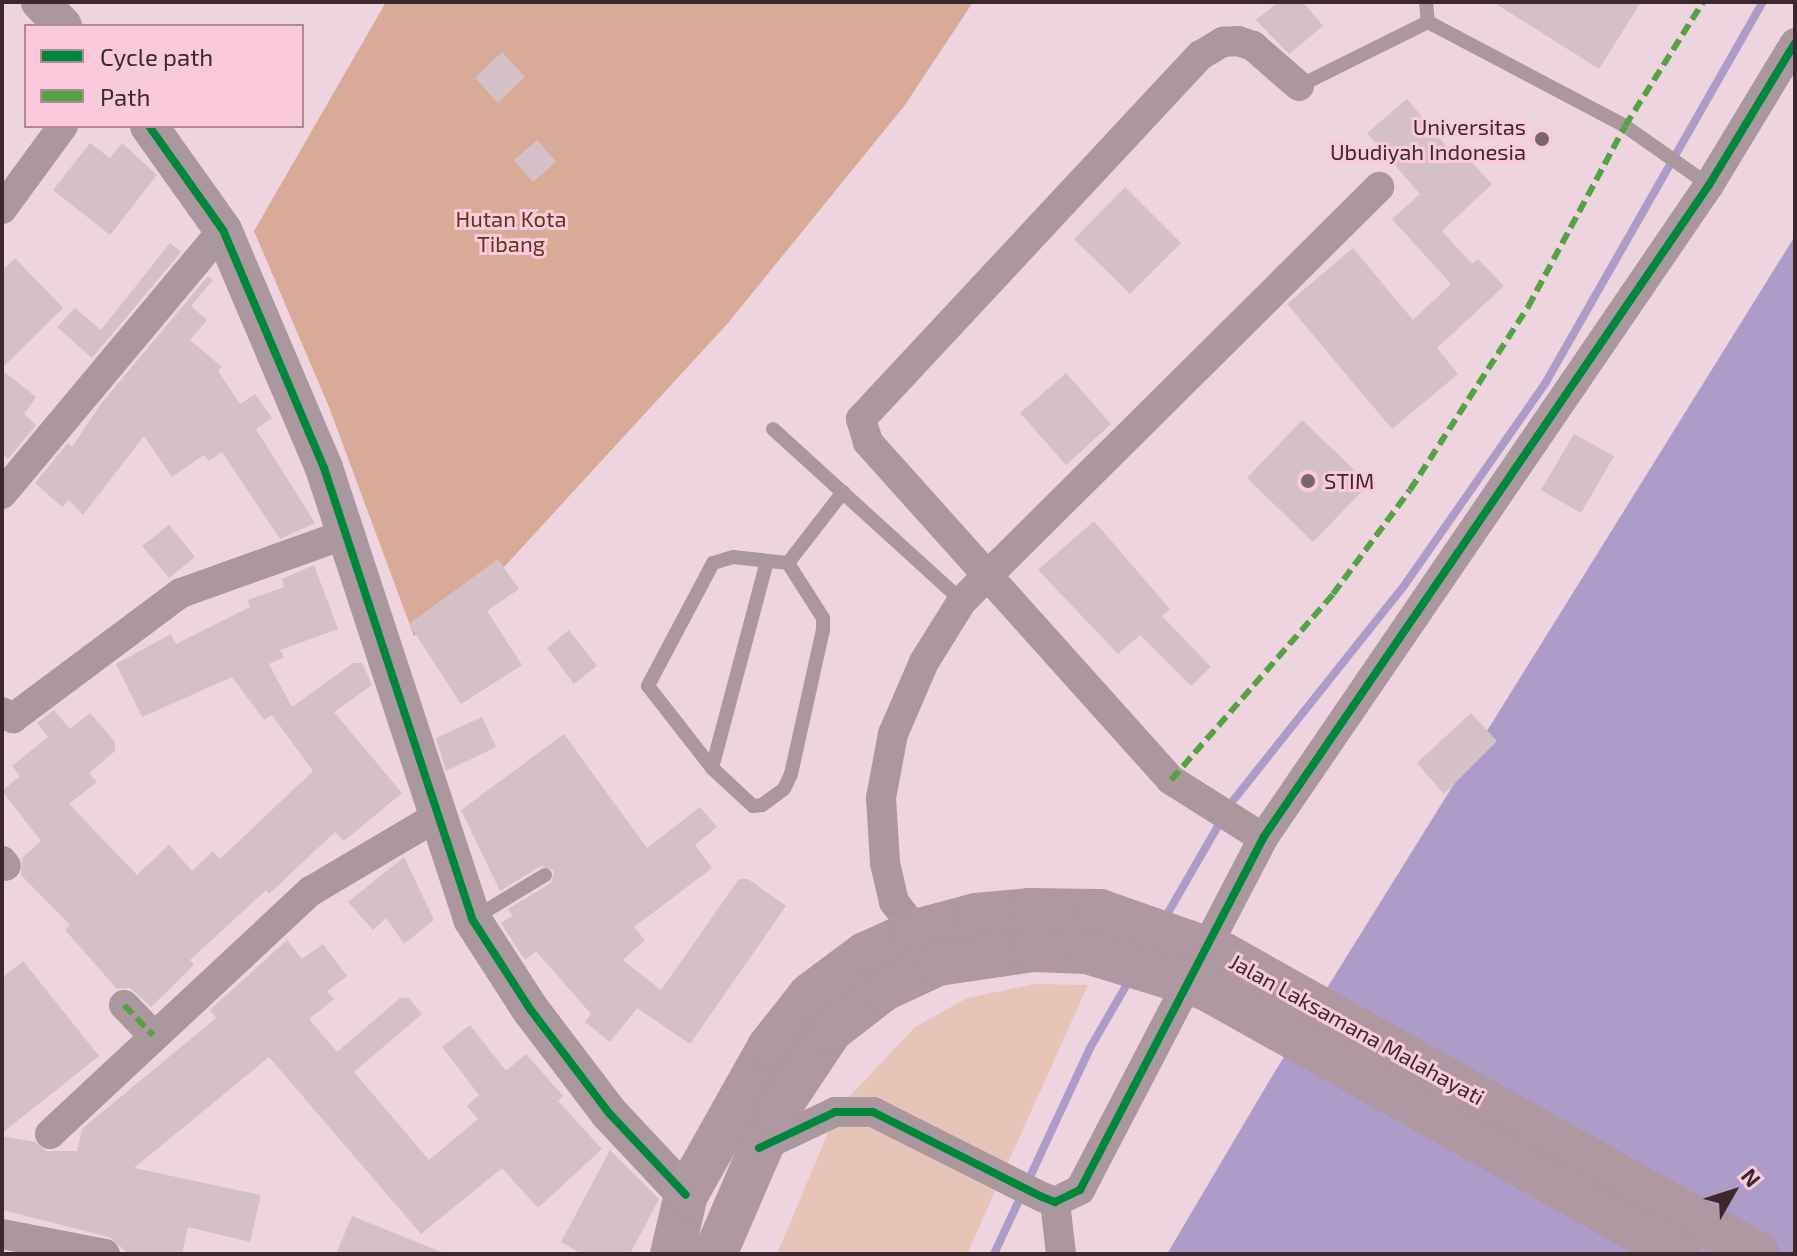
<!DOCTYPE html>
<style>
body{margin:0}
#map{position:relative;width:1797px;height:1256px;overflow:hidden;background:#eed4de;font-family:"Exo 2",sans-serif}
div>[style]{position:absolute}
.green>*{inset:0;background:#e7c4b8}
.forest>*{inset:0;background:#d8ab99}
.water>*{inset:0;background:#ad9bc8}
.stream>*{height:8px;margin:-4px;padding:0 4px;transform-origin:4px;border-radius:4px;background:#ad9bc8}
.building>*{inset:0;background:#d4c0c7}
.service>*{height:14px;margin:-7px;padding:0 7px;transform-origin:7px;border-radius:7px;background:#aa989e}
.minor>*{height:30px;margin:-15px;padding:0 15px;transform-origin:15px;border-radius:15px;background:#aa989e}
.tertiary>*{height:38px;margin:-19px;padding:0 19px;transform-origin:19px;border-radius:19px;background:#aa989e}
.trunk>*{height:44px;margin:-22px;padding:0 22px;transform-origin:22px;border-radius:22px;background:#b098a2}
.quiet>*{height:6px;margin-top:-3px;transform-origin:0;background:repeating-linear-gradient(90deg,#54a343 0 12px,transparent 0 18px)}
.cycleway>*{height:8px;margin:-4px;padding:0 4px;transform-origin:4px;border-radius:4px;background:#00873e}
.dots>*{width:22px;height:22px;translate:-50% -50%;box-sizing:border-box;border:4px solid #f9cadb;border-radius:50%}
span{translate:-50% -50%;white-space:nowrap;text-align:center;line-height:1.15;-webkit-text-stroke:6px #f9cadb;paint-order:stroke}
.poi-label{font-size:22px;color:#3b292f}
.right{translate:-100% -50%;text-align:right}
.left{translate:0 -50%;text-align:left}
.park-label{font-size:22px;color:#603718}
.street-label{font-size:22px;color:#3b292f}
.frame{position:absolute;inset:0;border:4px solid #3b292f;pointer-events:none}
.legend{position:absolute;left:24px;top:24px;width:280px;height:104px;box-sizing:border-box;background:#f9cadb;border:2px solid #ad8a96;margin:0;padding:10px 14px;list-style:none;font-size:24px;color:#3b292f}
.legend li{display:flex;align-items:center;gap:16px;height:40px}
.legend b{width:40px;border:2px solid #ad8a96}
.north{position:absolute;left:1693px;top:1152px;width:80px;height:80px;-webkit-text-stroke:6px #f9cadb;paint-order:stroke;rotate:51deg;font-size:22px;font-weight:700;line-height:32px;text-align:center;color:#3b292f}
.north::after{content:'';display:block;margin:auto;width:28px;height:36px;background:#3b292f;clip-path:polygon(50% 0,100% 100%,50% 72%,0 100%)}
</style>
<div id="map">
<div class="green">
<div style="clip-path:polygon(1035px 984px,1088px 985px,967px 1254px,777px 1254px,827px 1135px,850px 1096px,915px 1027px,967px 998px)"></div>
</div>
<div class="forest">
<div style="clip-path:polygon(386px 2px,973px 2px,905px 105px,728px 323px,471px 603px,414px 636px,329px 407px,254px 231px)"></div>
</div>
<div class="water">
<div style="clip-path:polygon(1795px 236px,1795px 1254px,1167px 1254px,1271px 1078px)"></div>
</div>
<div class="stream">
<div style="left:1228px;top:807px;width:286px;rotate:-51.5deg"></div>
<div style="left:1406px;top:583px;width:245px;rotate:-55.1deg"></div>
<div style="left:1546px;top:382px;width:438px;rotate:-60.3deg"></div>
<div style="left:1165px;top:918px;width:114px;rotate:-60.1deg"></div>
<div style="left:994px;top:1254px;width:227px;rotate:-65deg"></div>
<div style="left:1090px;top:1048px;width:80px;rotate:-59.9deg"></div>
</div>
<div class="building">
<div style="clip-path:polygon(1278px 2px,1303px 2px,1323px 26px,1289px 54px,1256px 20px)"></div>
<div style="clip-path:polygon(1493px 2px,1641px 2px,1599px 69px)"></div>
<div style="clip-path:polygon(502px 52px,525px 77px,498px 103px,475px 78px)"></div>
<div style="clip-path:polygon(1407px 99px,1456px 158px,1462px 152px,1492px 184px,1442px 231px,1472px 264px,1478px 259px,1504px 286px,1437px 348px,1458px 374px,1392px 429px,1287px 304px,1353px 248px,1413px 320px,1451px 284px,1392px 219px,1420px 194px,1367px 133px)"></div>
<div style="clip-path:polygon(537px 140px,556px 162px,533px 182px,514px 160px)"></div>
<div style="clip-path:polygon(90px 143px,110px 158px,122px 143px,157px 175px,110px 235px,53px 190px)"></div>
<div style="clip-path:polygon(1125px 187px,1181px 243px,1130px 294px,1074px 239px)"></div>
<div style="clip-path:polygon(170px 243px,181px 252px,92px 358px,57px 327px,75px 308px,101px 330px)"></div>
<div style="clip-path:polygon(15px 258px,63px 308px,2px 368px,2px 271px)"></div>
<div style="clip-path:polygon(208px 276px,213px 280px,191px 306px,207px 320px,190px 340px,222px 367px,218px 371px,240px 404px,255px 394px,272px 418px,256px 429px,315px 523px,280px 539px,222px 452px,209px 461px,204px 455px,172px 477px,144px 436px,83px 515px,69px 500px,62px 507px,35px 483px,68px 443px,72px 447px,100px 405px)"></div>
<div style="clip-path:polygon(2px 370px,36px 397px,24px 414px,36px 425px,8px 459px,2px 453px)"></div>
<div style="clip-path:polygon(1066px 373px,1111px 424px,1066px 465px,1020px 413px)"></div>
<div style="clip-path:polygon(1302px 420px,1369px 484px,1313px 542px,1247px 478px)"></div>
<div style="clip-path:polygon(1574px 434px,1614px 456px,1581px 513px,1541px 490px)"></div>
<div style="clip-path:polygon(1094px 521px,1170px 609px,1162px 616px,1211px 667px,1191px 686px,1140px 635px,1118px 654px,1038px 570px)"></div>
<div style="clip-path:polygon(169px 525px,195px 557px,169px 578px,142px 546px)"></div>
<div style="clip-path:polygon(498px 559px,519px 589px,487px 611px,522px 665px,461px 704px,409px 624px)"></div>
<div style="clip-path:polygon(314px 565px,338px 629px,280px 650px,284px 657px,269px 664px,292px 707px,353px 663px,362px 663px,372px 685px,334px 712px,402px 793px,344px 841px,335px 832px,269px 894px,266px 890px,190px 960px,194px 965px,151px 1007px,130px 988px,117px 989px,65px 930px,70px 925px,21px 875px,22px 858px,41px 841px,2px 791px,20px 776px,12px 766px,48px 737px,37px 723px,54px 710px,70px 729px,90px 713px,115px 742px,115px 751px,89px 773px,97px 782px,69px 804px,137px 875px,169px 845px,192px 871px,213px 851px,220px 859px,313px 771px,272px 715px,264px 720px,232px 677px,142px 717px,116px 664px,171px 634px,176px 644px,250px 607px,248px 600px,284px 587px,282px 579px)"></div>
<div style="clip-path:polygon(569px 630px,597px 666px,574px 684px,547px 648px)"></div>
<div style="clip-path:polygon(1471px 713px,1497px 741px,1444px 794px,1417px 763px)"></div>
<div style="clip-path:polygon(482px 717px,496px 747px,446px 771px,436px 738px)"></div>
<div style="clip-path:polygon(564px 734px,647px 848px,700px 807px,717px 827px,695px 845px,712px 868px,634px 927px,645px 940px,623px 960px,661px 990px,739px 879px,748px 879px,786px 906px,690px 1044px,637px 1008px,610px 1042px,585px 1022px,591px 1014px,536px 951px,525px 960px,501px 923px,512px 916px,508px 909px,551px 883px,554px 871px,541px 866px,500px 891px,461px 810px)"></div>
<div style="clip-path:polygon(404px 857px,434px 920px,404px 944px,386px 918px,373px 930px,348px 902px)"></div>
<div style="clip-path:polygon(287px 940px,302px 959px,323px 944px,347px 976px,327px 991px,334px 999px,309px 1019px,337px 1052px,400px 998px,409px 998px,422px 1014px,354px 1072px,429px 1160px,478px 1119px,467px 1106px,479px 1095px,442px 1047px,470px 1025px,506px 1071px,526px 1054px,563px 1096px,558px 1101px,602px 1149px,538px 1208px,502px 1168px,421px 1234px,269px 1057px,134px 1168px,261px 1195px,250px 1242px,188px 1227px,182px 1254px,129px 1254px,109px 1237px,2px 1210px,2px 1136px,35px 1142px,46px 1151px,77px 1151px,82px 1129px,216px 1018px,210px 1010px)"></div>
<div style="clip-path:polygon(23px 961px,99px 1056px,2px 1133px,2px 978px)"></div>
<div style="clip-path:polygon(610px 1150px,659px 1199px,630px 1254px,582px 1254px,561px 1242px)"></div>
<div style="clip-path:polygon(352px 1216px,444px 1253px,444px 1254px,336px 1254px)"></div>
</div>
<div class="service">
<div style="left:1428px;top:22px;width:223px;rotate:27.8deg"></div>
<div style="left:1625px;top:126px;width:103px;rotate:35.1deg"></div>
<div style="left:1299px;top:86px;width:144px;rotate:-26.4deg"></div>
<div style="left:1428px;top:22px;width:20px;rotate:-96deg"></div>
<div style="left:773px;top:429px;width:256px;rotate:42.3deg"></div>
<div style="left:788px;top:563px;width:55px;rotate:-173.8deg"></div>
<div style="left:733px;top:557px;width:21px;rotate:163deg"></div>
<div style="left:713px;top:563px;width:139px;rotate:117.9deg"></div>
<div style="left:648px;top:686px;width:104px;rotate:52deg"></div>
<div style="left:712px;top:768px;width:56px;rotate:42.8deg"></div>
<div style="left:753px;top:806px;width:9px;rotate:-6deg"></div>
<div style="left:762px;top:805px;width:27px;rotate:-36deg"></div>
<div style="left:784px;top:789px;width:17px;rotate:-65deg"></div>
<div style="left:791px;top:774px;width:148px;rotate:-77.5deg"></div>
<div style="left:823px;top:630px;width:12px;rotate:-90deg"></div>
<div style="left:823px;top:618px;width:65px;rotate:-122.5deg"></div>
<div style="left:788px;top:563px;width:90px;rotate:-52.2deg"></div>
<div style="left:712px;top:768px;width:213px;rotate:-75.1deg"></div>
<div style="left:474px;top:918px;width:83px;rotate:-31.2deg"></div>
</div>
<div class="minor">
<div style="left:2px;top:209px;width:103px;rotate:-53.7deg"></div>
<div style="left:2px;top:494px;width:344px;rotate:-50.1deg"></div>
<div style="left:2px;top:712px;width:13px;rotate:29deg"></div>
<div style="left:13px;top:718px;width:209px;rotate:-36.7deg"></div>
<div style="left:181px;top:593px;width:175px;rotate:-19.7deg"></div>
<div style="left:1263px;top:838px;width:109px;rotate:-147.8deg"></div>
<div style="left:1171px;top:780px;width:454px;rotate:-131.9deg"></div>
<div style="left:868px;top:442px;width:24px;rotate:-107deg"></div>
<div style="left:861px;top:419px;width:498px;rotate:-47deg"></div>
<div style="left:1201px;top:55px;width:26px;rotate:-31deg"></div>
<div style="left:1223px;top:42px;width:15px;rotate:-4deg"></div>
<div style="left:1238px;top:41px;width:16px;rotate:18deg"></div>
<div style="left:1253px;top:46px;width:61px;rotate:41deg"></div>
<div style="left:2px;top:861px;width:6px;rotate:51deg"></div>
<div style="left:916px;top:931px;width:36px;rotate:-127deg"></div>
<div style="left:894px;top:902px;width:40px;rotate:-103deg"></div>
<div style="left:885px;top:863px;width:65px;rotate:-93.5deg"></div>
<div style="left:881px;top:798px;width:65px;rotate:-79.4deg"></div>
<div style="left:893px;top:734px;width:78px;rotate:-66.7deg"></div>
<div style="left:924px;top:662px;width:72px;rotate:-58.1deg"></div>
<div style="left:962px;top:601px;width:588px;rotate:-44.79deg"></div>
<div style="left:124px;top:1005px;width:42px;rotate:46deg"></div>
<div style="left:50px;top:1134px;width:357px;rotate:-43deg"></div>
<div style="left:311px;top:891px;width:145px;rotate:-30.6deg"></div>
<div style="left:761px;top:1147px;width:82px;rotate:-25.3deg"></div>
<div style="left:835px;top:1112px;width:38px"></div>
<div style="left:873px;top:1112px;width:189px;rotate:26.7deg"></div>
<div style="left:1042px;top:1197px;width:14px;rotate:21deg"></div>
<div style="left:1055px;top:1202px;width:28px;rotate:-26deg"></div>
<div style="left:1080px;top:1190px;width:397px;rotate:-62.5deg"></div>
<div style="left:1263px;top:838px;width:791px;rotate:-55.67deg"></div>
<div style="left:1709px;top:185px;width:166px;rotate:-58.8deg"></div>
<div style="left:1055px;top:1202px;width:52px;rotate:83.4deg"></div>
<div style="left:2px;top:1234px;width:105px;rotate:11deg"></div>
</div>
<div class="tertiary">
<div style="left:40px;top:2px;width:33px;rotate:46deg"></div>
<div style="left:149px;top:126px;width:128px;rotate:54.6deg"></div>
<div style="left:223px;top:230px;width:259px;rotate:67deg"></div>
<div style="left:324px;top:468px;width:475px;rotate:71.8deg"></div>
<div style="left:472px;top:919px;width:107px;rotate:57.2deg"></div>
<div style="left:530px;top:1009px;width:131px;rotate:52.8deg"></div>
<div style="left:609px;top:1113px;width:112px;rotate:46.8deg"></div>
</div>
<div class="trunk">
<div style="left:672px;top:1254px;width:61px;rotate:-76.7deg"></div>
<div style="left:686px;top:1195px;width:170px;rotate:-60.7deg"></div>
<div style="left:769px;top:1047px;width:66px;rotate:-51.7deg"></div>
<div style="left:810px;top:995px;width:69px;rotate:-36.7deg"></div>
<div style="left:865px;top:954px;width:56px;rotate:-24.3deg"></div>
<div style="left:916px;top:931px;width:62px;rotate:-14.9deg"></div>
<div style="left:976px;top:915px;width:54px;rotate:-5.3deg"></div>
<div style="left:1030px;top:910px;width:70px;rotate:0.8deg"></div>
<div style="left:1100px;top:911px;width:130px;rotate:19.3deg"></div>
<div style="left:1223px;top:954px;width:613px;rotate:29.28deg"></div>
<div style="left:715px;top:1254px;width:156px;rotate:-66.6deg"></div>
<div style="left:777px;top:1111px;width:97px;rotate:-56.3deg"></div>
<div style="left:831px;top:1030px;width:67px;rotate:-37.7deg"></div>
<div style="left:884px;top:989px;width:60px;rotate:-24.8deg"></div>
<div style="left:938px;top:964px;width:96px;rotate:-8.4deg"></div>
<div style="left:1033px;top:950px;width:54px;rotate:2.1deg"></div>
<div style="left:1087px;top:952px;width:126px;rotate:17.1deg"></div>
<div style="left:1207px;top:989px;width:541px;rotate:29.31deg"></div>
</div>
<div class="quiet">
<div style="left:1171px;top:780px;width:247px;rotate:-48.9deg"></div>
<div style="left:1333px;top:594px;width:129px;rotate:-53.5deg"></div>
<div style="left:1410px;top:490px;width:218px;rotate:-57.2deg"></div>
<div style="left:1528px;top:307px;width:205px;rotate:-61.8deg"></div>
<div style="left:1625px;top:126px;width:146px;rotate:-57.8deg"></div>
<div style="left:124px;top:1005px;width:42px;rotate:46deg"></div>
</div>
<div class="cycleway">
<div style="left:149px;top:126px;width:128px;rotate:54.6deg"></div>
<div style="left:223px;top:230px;width:259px;rotate:67deg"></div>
<div style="left:324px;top:468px;width:475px;rotate:71.8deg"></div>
<div style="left:472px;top:919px;width:107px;rotate:57.2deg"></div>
<div style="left:530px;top:1009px;width:131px;rotate:52.8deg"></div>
<div style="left:609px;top:1113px;width:112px;rotate:46.8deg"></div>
<div style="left:759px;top:1148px;width:84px;rotate:-25.3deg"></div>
<div style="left:835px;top:1112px;width:38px"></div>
<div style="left:873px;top:1112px;width:189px;rotate:26.7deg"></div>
<div style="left:1042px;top:1197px;width:14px;rotate:21deg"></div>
<div style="left:1055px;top:1202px;width:28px;rotate:-26deg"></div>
<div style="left:1080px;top:1190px;width:397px;rotate:-62.5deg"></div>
<div style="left:1263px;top:838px;width:791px;rotate:-55.67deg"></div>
<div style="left:1709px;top:185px;width:166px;rotate:-58.8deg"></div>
</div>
<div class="dots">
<div style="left:1542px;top:139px;background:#7a656c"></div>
<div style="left:1308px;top:481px;background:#7a656c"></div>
</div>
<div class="poi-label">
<span class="right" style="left:1526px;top:139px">Universitas<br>Ubudiyah Indonesia</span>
<span class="left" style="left:1324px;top:481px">STIM</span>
</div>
<div class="park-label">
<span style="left:511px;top:231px">Hutan Kota<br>Tibang</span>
</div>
<div class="street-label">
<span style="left:1357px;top:1029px;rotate:29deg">Jalan Laksamana Malahayati</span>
</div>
<div class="frame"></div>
<ul class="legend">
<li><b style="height:10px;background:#00873e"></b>Cycle path</li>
<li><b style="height:10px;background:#54a343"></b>Path</li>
</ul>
<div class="north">N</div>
</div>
